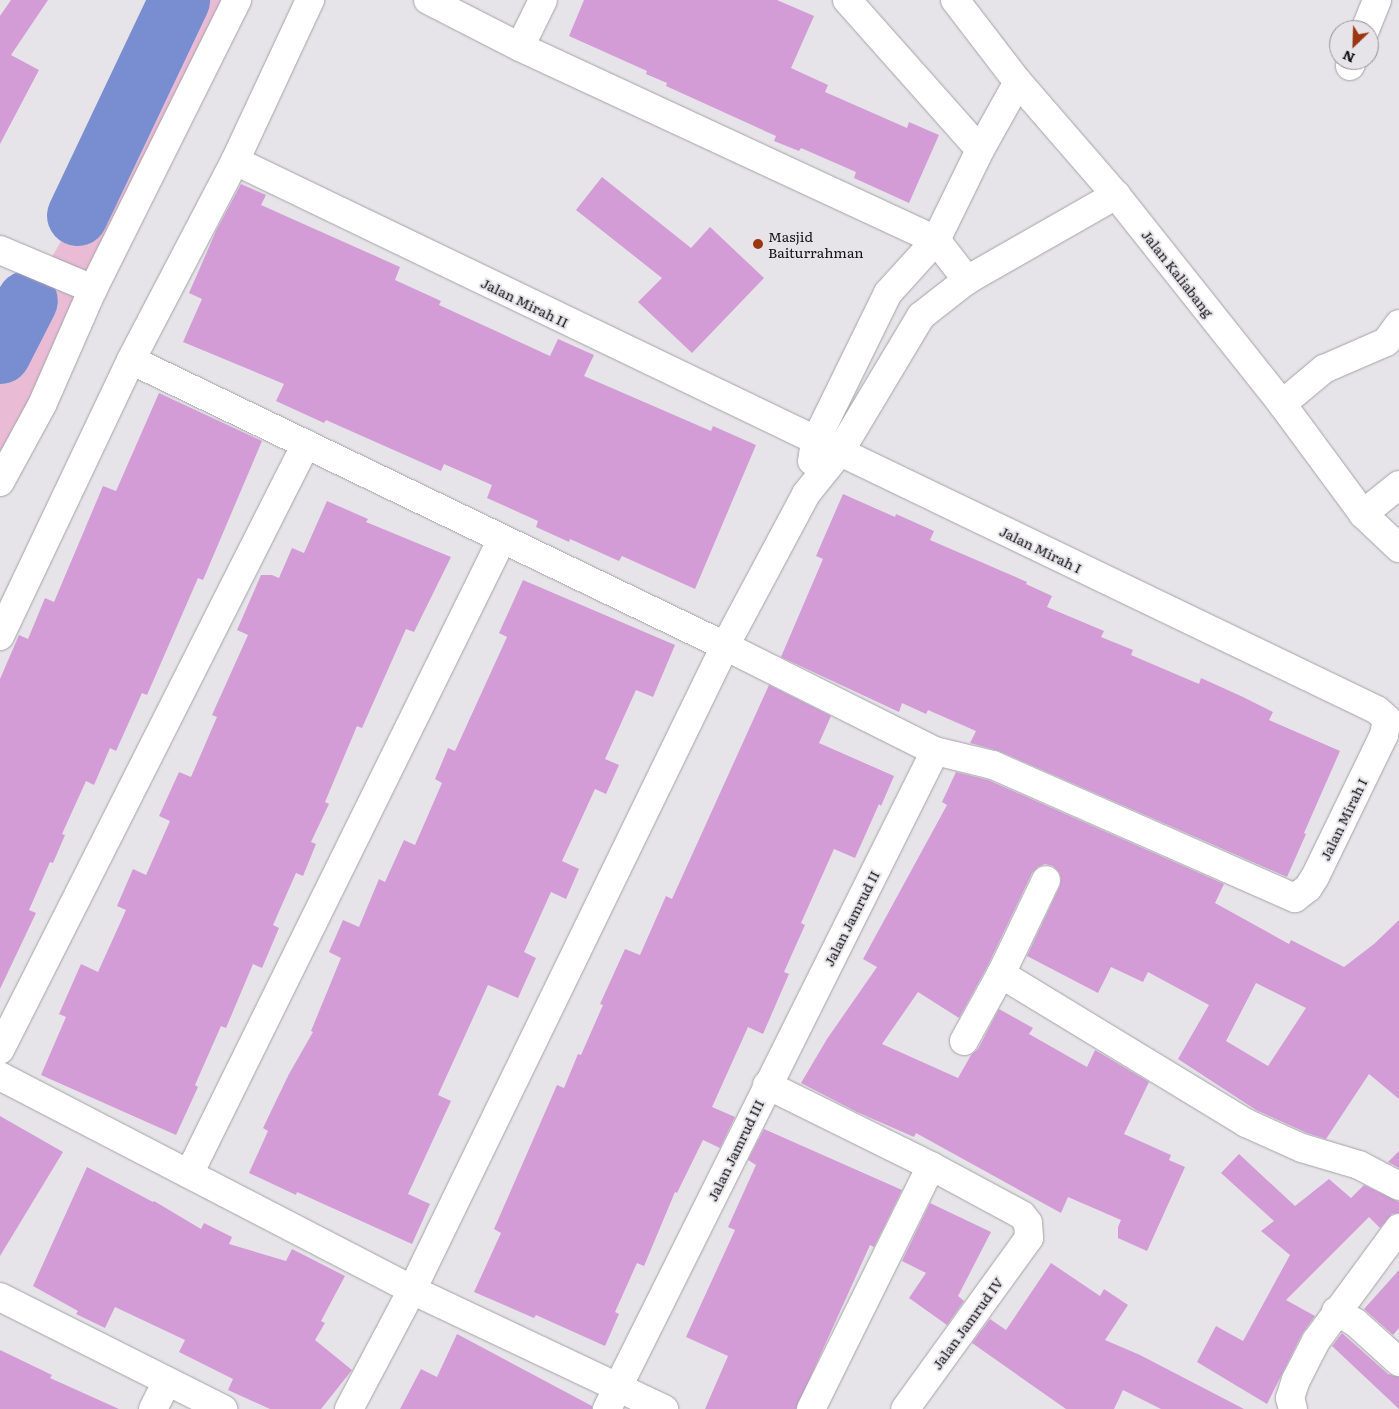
<!DOCTYPE html>
<style>
body{margin:0}
#map{position:relative;width:1399px;height:1409px;overflow:hidden;background:#e6e4e9;font-family:Literata,serif}
div>[style]{position:absolute}
.green>*{inset:0;background:#e9bbd5}
.river>*{height:61px;margin:-30.5px;padding:0 30.5px;transform-origin:30.5px;border-radius:30.5px;background:#788ed1}
.building>*{inset:0;background:#d39cd7}
.roads{filter:drop-shadow(0 0 1px #a5a3a7) drop-shadow(0 0 1px #a5a3a7)}
.minor>*{height:28px;margin:-14px;padding:0 14px;transform-origin:14px;border-radius:14px;background:#fff}
.major>*{height:28px;margin:-14px;padding:0 14px;transform-origin:14px;border-radius:14px;background:#fff}
.dots>*{width:14px;height:14px;translate:-50% -50%;box-sizing:border-box;border:2px solid #e6e4e9;border-radius:50%}
span{translate:-50% -50%;white-space:nowrap;text-align:center;line-height:1.15;-webkit-text-stroke:4px #e6e4e9;paint-order:stroke}
.poi-label{font-size:14px;color:#131314}
.left{translate:0 -50%;text-align:left}
.street-label{font-size:14px;color:#131314}
.north{position:absolute;left:1329px;top:20px;width:50px;height:50px;box-sizing:border-box;background:#e6e4e9;border:1px solid #929094;border-radius:50%;rotate:204deg;font-size:14px;font-weight:700;line-height:20px;text-align:center;color:#131314}
.north::after{content:'';display:block;margin:auto;width:18px;height:22px;background:#9c3611;clip-path:polygon(50% 0,100% 100%,50% 72%,0 100%)}
</style>
<div id="map">
<div class="green">
<div style="clip-path:polygon(179px 0,237px 0,0 482px,0 353px,27px 300px,79px 210px)"></div>
</div>
<div class="river">
<div style="left:77px;top:215px;width:238px;rotate:-64.6deg"></div>
<div style="left:0;top:353px;width:59px;rotate:-63deg"></div>
</div>
<div class="building">
<div style="clip-path:polygon(11px 0,48px 0,11px 55px,39px 70px,0 144px,0 16px)"></div>
<div style="clip-path:polygon(584px 0,777px 0,814px 16px,791px 68px,828px 85px,825px 92px,907px 128px,909px 122px,939px 135px,909px 203px,854px 178px,856px 172px,801px 148px,799px 151px,774px 141px,776px 136px,666px 86px,667px 83px,646px 74px,647px 71px,569px 36px)"></div>
<div style="clip-path:polygon(602px 177px,691px 248px,710px 227px,764px 278px,692px 353px,638px 302px,662px 278px,576px 210px)"></div>
<div style="clip-path:polygon(241px 184px,266px 195px,261px 205px,400px 267px,395px 280px,441px 301px,439px 305px,550px 356px,558px 339px,594px 355px,584px 376px,711px 431px,713px 426px,756px 445px,695px 589px,622px 556px,619px 561px,570px 539px,569px 542px,536px 527px,538px 521px,487px 498px,492px 485px,444px 464px,441px 471px,326px 420px,324px 423px,276px 401px,284px 384px,183px 342px,202px 299px,189px 293px,216px 231px)"></div>
<div style="clip-path:polygon(159px 393px,262px 441px,203px 580px,198px 578px,147px 695px,142px 693px,116px 751px,110px 748px,94px 785px,86px 781px,62px 834px,65px 835px,53px 863px,50px 862px,29px 910px,36px 913px,0 989px,0 679px,19px 635px,28px 639px,45px 598px,54px 602px,103px 486px,116px 491px)"></div>
<div style="clip-path:polygon(843px 494px,895px 517px,896px 514px,934px 531px,930px 540px,1027px 582px,1026px 584px,1052px 596px,1047px 607px,1104px 631px,1101px 637px,1133px 650px,1131px 655px,1199px 684px,1201px 678px,1243px 697px,1273px 712px,1269px 720px,1340px 751px,1304px 833px,1306px 834px,1287px 877px,999px 751px,970px 743px,976px 731px,928px 710px,926px 714px,902px 703px,899px 712px,781px 657px,823px 559px,816px 556px)"></div>
<div style="clip-path:polygon(327px 501px,368px 519px,366px 522px,451px 557px,414px 632px,406px 629px,362px 728px,357px 726px,325px 802px,329px 804px,311px 842px,316px 844px,303px 876px,296px 873px,273px 925px,279px 928px,262px 968px,253px 964px,226px 1028px,221px 1026px,195px 1085px,198px 1087px,176px 1135px,41px 1075px,66px 1017px,59px 1014px,81px 964px,98px 972px,126px 910px,117px 906px,133px 869px,146px 875px,170px 821px,159px 816px,179px 772px,191px 777px,217px 717px,212px 715px,248px 635px,237px 630px,261px 575px,272px 575px,279px 578px,292px 548px,304px 553px)"></div>
<div style="clip-path:polygon(523px 580px,675px 645px,653px 697px,636px 690px,605px 759px,619px 765px,606px 794px,595px 789px,562px 861px,579px 869px,566px 899px,551px 892px,524px 952px,536px 958px,518px 998px,488px 985px,438px 1095px,451px 1101px,408px 1194px,430px 1204px,412px 1244px,297px 1192px,296px 1195px,249px 1173px,268px 1131px,263px 1128px,289px 1074px,313px 1032px,311px 1031px,341px 958px,329px 952px,343px 920px,359px 927px,379px 879px,385px 882px,404px 840px,415px 845px,442px 783px,435px 779px,448px 748px,455px 751px,507px 637px,499px 633px)"></div>
<div style="clip-path:polygon(769px 685px,831px 716px,819px 743px,894px 776px,881px 806px,879px 804px,855px 858px,834px 849px,801px 923px,805px 925px,784px 972px,789px 974px,763px 1034px,748px 1027px,712px 1107px,735px 1117px,720px 1148px,703px 1140px,677px 1193px,675px 1192px,644px 1266px,637px 1263px,615px 1312px,619px 1314px,605px 1346px,536px 1315px,534px 1318px,474px 1292px,501px 1233px,494px 1229px,557px 1085px,564px 1088px,578px 1054px,581px 1055px,603px 1005px,600px 1004px,625px 949px,640px 955px,666px 896px,672px 899px)"></div>
<div style="clip-path:polygon(evenodd,956px 772px,988px 780px,1224px 884px,1215px 903px,1289px 944px,1291px 940px,1344px 967px,1374px 944px,1399px 920px,1399px 1099px,1369px 1074px,1326px 1139px,1307px 1133px,1256px 1110px,1178px 1059px,1209px 1005px,1148px 972px,1143px 982px,1111px 967px,1098px 993px,1027px 956px,1060px 886px,1061px 878px,1059px 872px,1053px 866px,1045px 864px,1038px 867px,1032px 873px,987px 967px,959px 1018px,918px 992px,882px 1044px,958px 1078px,971px 1055px,978px 1049px,999px 1009px,1033px 1028px,1029px 1034px,1087px 1067px,1095px 1050px,1149px 1082px,1124px 1134px,1171px 1155px,1169px 1160px,1185px 1167px,1147px 1251px,1118px 1238px,1118px 1227px,1121px 1220px,1068px 1197px,1061px 1213px,916px 1133px,914px 1137px,857px 1112px,801px 1083px,827px 1039px,877px 967px,863px 959px,947px 805px,942px 802px,956px 772px,1256px 983px,1306px 1008px,1268px 1066px,1226px 1041px,1256px 983px)"></div>
<div style="clip-path:polygon(0 1116px,63px 1152px,0 1256px)"></div>
<div style="clip-path:polygon(764px 1129px,902px 1190px,874px 1247px,870px 1245px,796px 1409px,705px 1409px,728px 1356px,686px 1337px,735px 1230px,728px 1227px,756px 1165px,748px 1160px)"></div>
<div style="clip-path:polygon(1399px 1151px,1399px 1168px,1388px 1162px)"></div>
<div style="clip-path:polygon(1239px 1154px,1295px 1206px,1329px 1179px,1351px 1198px,1364px 1185px,1399px 1202px,1399px 1213px,1392px 1214px,1380px 1228px,1369px 1217px,1286px 1300px,1315px 1316px,1302px 1334px,1267px 1404px,1197px 1362px,1216px 1326px,1243px 1341px,1290px 1255px,1261px 1231px,1274px 1221px,1221px 1173px)"></div>
<div style="clip-path:polygon(87px 1167px,153px 1202px,154px 1201px,201px 1229px,204px 1223px,232px 1237px,229px 1244px,286px 1261px,292px 1249px,345px 1276px,321px 1321px,325px 1323px,315px 1340px,352px 1370px,321px 1409px,270px 1409px,228px 1390px,233px 1379px,179px 1352px,185px 1340px,115px 1307px,105px 1328px,76px 1314px,78px 1311px,33px 1286px)"></div>
<div style="clip-path:polygon(930px 1203px,991px 1232px,958px 1296px,964px 1301px,947px 1325px,909px 1298px,926px 1273px,902px 1261px)"></div>
<div style="clip-path:polygon(1051px 1263px,1100px 1296px,1104px 1289px,1128px 1305px,1105px 1340px,1140px 1355px,1244px 1409px,1161px 1409px,1123px 1390px,1114px 1409px,1066px 1409px,972px 1343px,990px 1319px,1006px 1330px)"></div>
<div style="clip-path:polygon(1399px 1270px,1399px 1328px,1393px 1335px,1364px 1309px)"></div>
<div style="clip-path:polygon(1342px 1333px,1388px 1374px,1399px 1377px,1399px 1409px,1332px 1346px)"></div>
<div style="clip-path:polygon(457px 1334px,592px 1406px,592px 1409px,400px 1409px,421px 1369px,437px 1377px)"></div>
<div style="clip-path:polygon(0 1350px,52px 1375px,50px 1378px,119px 1409px,0 1409px)"></div>
</div>
<div class="roads">
<div class="minor">
<div style="left:428px;top:0;width:103px;rotate:27.1deg"></div>
<div style="left:520px;top:47px;width:459px;rotate:24.9deg"></div>
<div style="left:936px;top:240px;width:51px;rotate:52.2deg"></div>
<div style="left:847px;top:0;width:200px;rotate:48.4deg"></div>
<div style="left:1365px;top:30px;width:32px;rotate:-68deg"></div>
<div style="left:520px;top:47px;width:52px;rotate:-63.9deg"></div>
<div style="left:1350px;top:66px;width:7px;rotate:-63deg"></div>
<div style="left:0;top:250px;width:101px;rotate:22.8deg"></div>
<div style="left:131px;top:360px;width:659px;rotate:25.71deg"></div>
<div style="left:725px;top:646px;width:235px;rotate:26.6deg"></div>
<div style="left:935px;top:751px;width:60px;rotate:13.6deg"></div>
<div style="left:993px;top:765px;width:330px;rotate:23.8deg"></div>
<div style="left:1295px;top:898px;width:16px;rotate:-38deg"></div>
<div style="left:1308px;top:888px;width:13px;rotate:-58deg"></div>
<div style="left:1315px;top:877px;width:158px;rotate:-64.1deg"></div>
<div style="left:1384px;top:735px;width:16px;rotate:-79deg"></div>
<div style="left:1387px;top:719px;width:13px;rotate:-138deg"></div>
<div style="left:1377px;top:710px;width:1267px;rotate:-154.32deg"></div>
<div style="left:1282px;top:404px;width:55px;rotate:-39.8deg"></div>
<div style="left:1324px;top:369px;width:68px;rotate:-23.5deg"></div>
<div style="left:1386px;top:342px;width:22px;rotate:-54deg"></div>
<div style="left:812px;top:461px;width:19px;rotate:-81deg"></div>
<div style="left:815px;top:442px;width:166px;rotate:-63.9deg"></div>
<div style="left:888px;top:293px;width:72px;rotate:-47.8deg"></div>
<div style="left:936px;top:240px;width:100px;rotate:-63.9deg"></div>
<div style="left:980px;top:150px;width:78px;rotate:-60.8deg"></div>
<div style="left:0;top:482px;width:88px;rotate:-61.4deg"></div>
<div style="left:42px;top:405px;width:127px;rotate:-66.3deg"></div>
<div style="left:93px;top:289px;width:323px;rotate:-63.5deg"></div>
<div style="left:1363px;top:514px;width:46px;rotate:-38.9deg"></div>
<div style="left:0;top:636px;width:306px;rotate:-64.6deg"></div>
<div style="left:131px;top:360px;width:225px;rotate:-62.4deg"></div>
<div style="left:235px;top:161px;width:178px;rotate:-65deg"></div>
<div style="left:1001px;top:974px;width:104px;rotate:-64.4deg"></div>
<div style="left:964px;top:1041px;width:77px;rotate:-61.1deg"></div>
<div style="left:1001px;top:974px;width:287px;rotate:31.3deg"></div>
<div style="left:1246px;top:1123px;width:61px;rotate:24.1deg"></div>
<div style="left:1302px;top:1148px;width:59px;rotate:16.6deg"></div>
<div style="left:1359px;top:1165px;width:45px;rotate:27.7deg"></div>
<div style="left:0;top:1050px;width:679px;rotate:-63.21deg"></div>
<div style="left:0;top:1076px;width:464px;rotate:27.4deg"></div>
<div style="left:412px;top:1290px;width:279px;rotate:25.3deg"></div>
<div style="left:767px;top:1085px;width:183px;rotate:26.3deg"></div>
<div style="left:931px;top:1166px;width:103px;rotate:28.3deg"></div>
<div style="left:1022px;top:1215px;width:10px;rotate:53deg"></div>
<div style="left:1028px;top:1223px;width:15px;rotate:86deg"></div>
<div style="left:1029px;top:1238px;width:211px;rotate:125.9deg"></div>
<div style="left:189px;top:1174px;width:708px;rotate:-63.76deg"></div>
<div style="left:0;top:1297px;width:250px;rotate:26.7deg"></div>
<div style="left:1336px;top:1311px;width:23px;rotate:31deg"></div>
<div style="left:1356px;top:1323px;width:58px;rotate:42.2deg"></div>
<div style="left:153px;top:1409px;width:31px;rotate:-63deg"></div>
<div style="left:349px;top:1409px;width:135px;rotate:-62.1deg"></div>
<div style="left:412px;top:1290px;width:716px;rotate:-64.08deg"></div>
<div style="left:725px;top:646px;width:172px;rotate:-61.9deg"></div>
<div style="left:806px;top:494px;width:53px;rotate:-51.2deg"></div>
<div style="left:839px;top:453px;width:160px;rotate:-59.1deg"></div>
<div style="left:921px;top:316px;width:58px;rotate:-38deg"></div>
<div style="left:967px;top:280px;width:172px;rotate:-29.7deg"></div>
<div style="left:607px;top:1409px;width:735px;rotate:-63.5deg"></div>
<div style="left:811px;top:1409px;width:271px;rotate:-63.7deg"></div>
<div style="left:1293px;top:1409px;width:11px;rotate:-105deg"></div>
<div style="left:1290px;top:1398px;width:19px;rotate:-72deg"></div>
<div style="left:1296px;top:1380px;width:44px;rotate:-62.9deg"></div>
<div style="left:1316px;top:1341px;width:140px;rotate:-53.7deg"></div>
</div>
<div class="major">
<div style="left:955px;top:0;width:103px;rotate:52.5deg"></div>
<div style="left:1018px;top:82px;width:150px;rotate:49.1deg"></div>
<div style="left:1116px;top:195px;width:267px;rotate:51.5deg"></div>
<div style="left:1282px;top:404px;width:137px;rotate:53.6deg"></div>
<div style="left:1363px;top:514px;width:50px;rotate:43.4deg"></div>
</div>
</div>
<div class="dots">
<div style="left:758px;top:244px;background:#9c3611"></div>
</div>
<div class="poi-label">
<span class="left" style="left:768px;top:244px">Masjid<br>Baiturrahman</span>
</div>
<div class="street-label">
<span style="left:1178px;top:273px;rotate:52deg">Jalan Kaliabang</span>
<span style="left:525px;top:302px;rotate:26deg">Jalan Mirah II</span>
<span style="left:1041px;top:549px;rotate:26deg">Jalan Mirah I</span>
<span style="left:1343px;top:819px;rotate:-64deg">Jalan Mirah I</span>
<span style="left:851px;top:918px;rotate:-63deg">Jalan Jamrud II</span>
<span style="left:735px;top:1150px;rotate:-64deg">Jalan Jamrud III</span>
<span style="left:967px;top:1323px;rotate:-54deg">Jalan Jamrud IV</span>
</div>
<div class="north">N</div>
</div>
